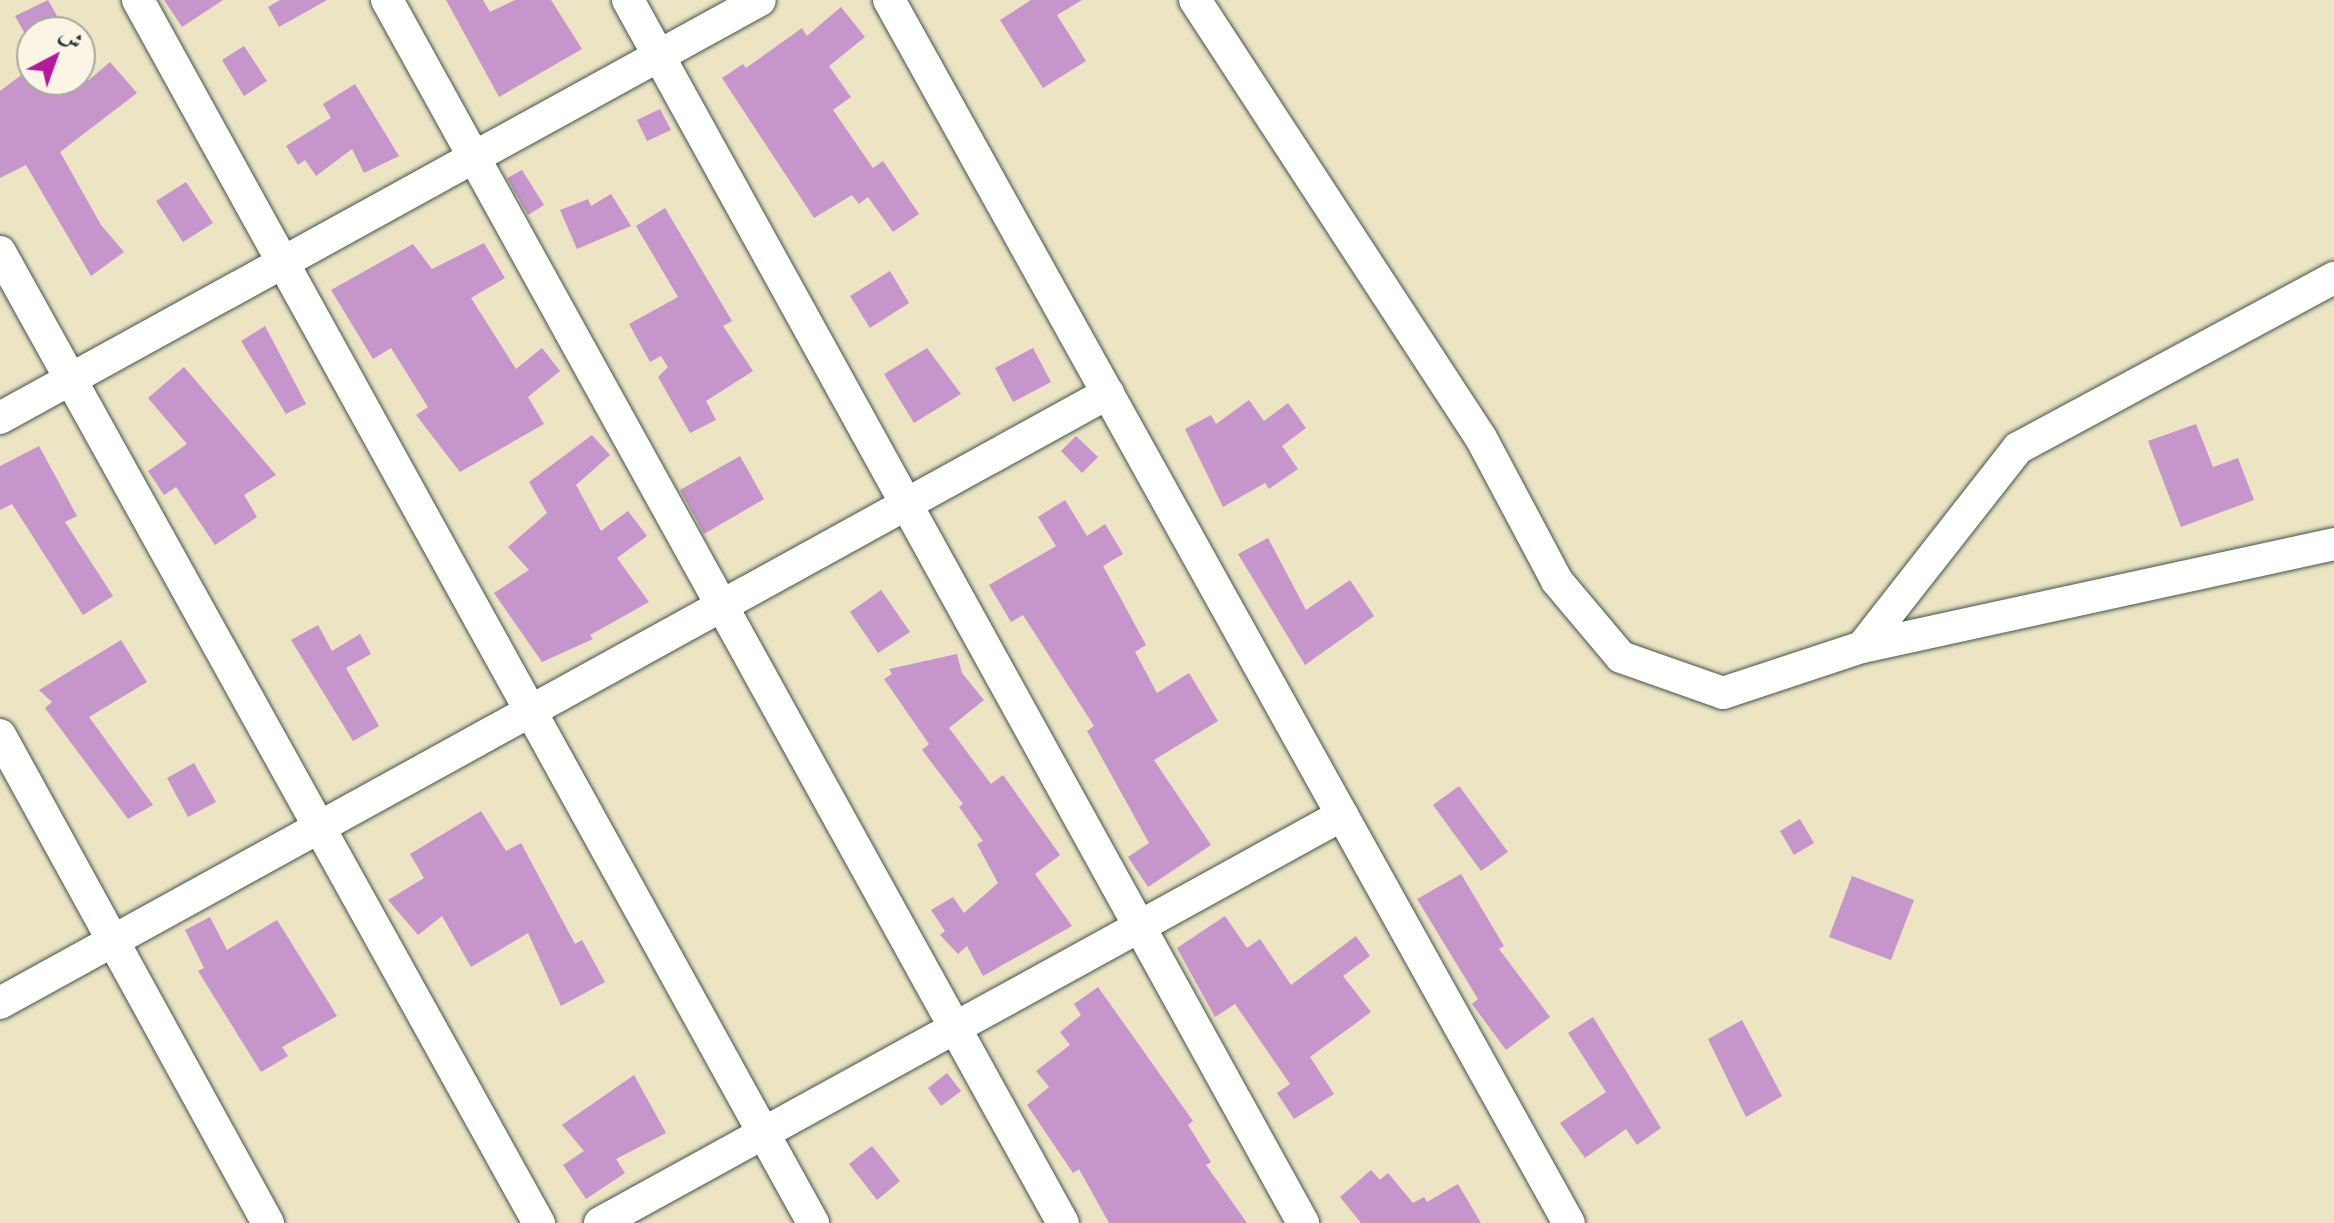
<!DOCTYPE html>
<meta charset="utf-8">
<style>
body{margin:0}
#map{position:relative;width:2334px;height:1223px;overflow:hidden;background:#ede4c4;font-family:"Libre Bodoni",Amiri,serif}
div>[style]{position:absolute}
.building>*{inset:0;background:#c595cb}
.roads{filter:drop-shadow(0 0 2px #3e564a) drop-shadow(0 0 2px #3e564a)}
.minor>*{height:32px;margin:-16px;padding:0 16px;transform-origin:16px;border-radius:16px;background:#fff}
span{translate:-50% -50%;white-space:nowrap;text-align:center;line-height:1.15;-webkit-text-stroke:6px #fcf5e5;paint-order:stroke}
.north{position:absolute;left:16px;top:16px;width:80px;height:80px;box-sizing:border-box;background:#fcf5e5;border:2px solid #a4ab9e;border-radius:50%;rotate:41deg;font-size:22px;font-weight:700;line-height:32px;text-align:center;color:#1f3d34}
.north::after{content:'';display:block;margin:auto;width:28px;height:36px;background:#b5179e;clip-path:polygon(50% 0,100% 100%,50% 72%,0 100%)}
</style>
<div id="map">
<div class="building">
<div style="clip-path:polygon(48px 0,66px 32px,24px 32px,15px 16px)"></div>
<div style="clip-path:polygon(164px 0,223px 0,182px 27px)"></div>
<div style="clip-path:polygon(280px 0,327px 0,279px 27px,268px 7px)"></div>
<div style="clip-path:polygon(446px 0,483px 0,490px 12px,515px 0,551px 0,582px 49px,499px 97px)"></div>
<div style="clip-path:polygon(1031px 0,1082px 0,1057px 15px,1086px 61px,1043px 88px,1000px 20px)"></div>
<div style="clip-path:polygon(841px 7px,865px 37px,829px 66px,851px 97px,833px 110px,873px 168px,883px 161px,919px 214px,893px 232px,868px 197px,859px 204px,852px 195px,814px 218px,722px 78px,743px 64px,746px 68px,802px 28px,807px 36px)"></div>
<div style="clip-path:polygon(244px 46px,267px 81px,244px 96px,222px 60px)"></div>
<div style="clip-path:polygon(110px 62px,137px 93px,60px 152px,101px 225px,124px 252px,91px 276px,26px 165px,0 178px,0 91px,32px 67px,32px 80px,89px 80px)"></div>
<div style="clip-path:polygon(355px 84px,399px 156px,364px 173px,352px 149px,316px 176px,305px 160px,298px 165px,286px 146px,331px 118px,323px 104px)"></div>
<div style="clip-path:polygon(660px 109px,671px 130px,647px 141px,637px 120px)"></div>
<div style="clip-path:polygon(522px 170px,544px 205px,528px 215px,507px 178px)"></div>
<div style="clip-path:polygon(186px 182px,213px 223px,183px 242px,156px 201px)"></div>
<div style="clip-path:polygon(611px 194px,631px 226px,577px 249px,560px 210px,588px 199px,591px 206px)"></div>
<div style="clip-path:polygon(665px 208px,732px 321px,723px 326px,753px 371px,706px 401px,716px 420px,690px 433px,658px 377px,668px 367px,661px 356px,650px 362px,629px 324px,678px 297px,636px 226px)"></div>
<div style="clip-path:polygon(484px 243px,505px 278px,471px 298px,516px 369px,542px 348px,560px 371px,528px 397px,544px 424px,460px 472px,416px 415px,428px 407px,391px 348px,373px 359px,331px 290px,413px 244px,432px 269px)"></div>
<div style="clip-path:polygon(890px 271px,909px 303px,870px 328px,850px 296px)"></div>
<div style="clip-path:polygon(265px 326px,306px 404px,286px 414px,241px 341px)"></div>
<div style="clip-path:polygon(927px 348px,961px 394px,914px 423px,884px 374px)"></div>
<div style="clip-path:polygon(1033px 348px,1051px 382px,1013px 402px,995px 368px)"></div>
<div style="clip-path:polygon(184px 367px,276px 475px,244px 495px,257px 517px,215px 545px,176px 487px,164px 495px,148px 471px,187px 444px,148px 398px)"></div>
<div style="clip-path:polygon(1249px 400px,1264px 421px,1288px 403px,1306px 428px,1282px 446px,1298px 469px,1269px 489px,1265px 483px,1223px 507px,1185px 429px,1211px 415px,1216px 424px)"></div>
<div style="clip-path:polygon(2196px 424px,2213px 467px,2238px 458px,2254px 500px,2181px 527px,2148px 441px)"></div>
<div style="clip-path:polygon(592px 435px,610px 455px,576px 485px,601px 531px,628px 511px,647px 536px,617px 558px,649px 602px,590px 635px,593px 639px,542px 662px,494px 593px,529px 570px,508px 547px,547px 513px,529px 482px)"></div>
<div style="clip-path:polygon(1076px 436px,1098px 457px,1082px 473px,1061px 451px)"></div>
<div style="clip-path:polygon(39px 446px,77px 516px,65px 522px,113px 596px,83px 615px,12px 504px,0 510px,0 466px)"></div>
<div style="clip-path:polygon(740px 456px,764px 499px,704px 534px,680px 490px)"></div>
<div style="clip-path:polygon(1065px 500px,1087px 536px,1105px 524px,1123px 554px,1103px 566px,1146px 645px,1135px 652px,1157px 693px,1189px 673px,1218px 721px,1154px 760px,1211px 845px,1148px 887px,1128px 857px,1149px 843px,1087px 731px,1094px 726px,1023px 615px,1011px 622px,989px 585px,1056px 546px,1038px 517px)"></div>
<div style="clip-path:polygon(1268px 538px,1306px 610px,1350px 580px,1374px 616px,1305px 665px,1238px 554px)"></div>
<div style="clip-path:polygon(881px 590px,910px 632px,878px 653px,850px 612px)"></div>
<div style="clip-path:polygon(318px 625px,332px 651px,360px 634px,371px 654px,346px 668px,379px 726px,353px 741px,291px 640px)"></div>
<div style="clip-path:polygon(121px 640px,147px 682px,89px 717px,153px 805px,128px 819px,45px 708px,52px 702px,39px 690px)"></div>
<div style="clip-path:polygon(957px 654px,962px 673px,984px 700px,949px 728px,991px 784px,1003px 775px,1060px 855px,1035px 874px,1072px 926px,983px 976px,967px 946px,958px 954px,940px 935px,945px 931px,931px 910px,953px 897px,964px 913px,998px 883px,977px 844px,983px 841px,959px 807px,963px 804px,922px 750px,929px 744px,884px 679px,892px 674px,889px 669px)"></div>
<div style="clip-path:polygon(194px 763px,216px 802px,188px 817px,167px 778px)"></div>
<div style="clip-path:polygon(1459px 786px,1508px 852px,1481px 871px,1433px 805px)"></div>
<div style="clip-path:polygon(481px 811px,506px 851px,521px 843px,575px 944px,582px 940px,605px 982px,561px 1006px,528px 933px,471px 967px,442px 916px,418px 935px,388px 900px,424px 878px,410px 854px)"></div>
<div style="clip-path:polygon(1800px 819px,1814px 843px,1794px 855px,1780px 831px)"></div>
<div style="clip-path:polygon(1461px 874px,1504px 946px,1499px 949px,1550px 1017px,1506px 1050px,1472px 1004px,1478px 999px,1417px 899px)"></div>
<div style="clip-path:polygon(1852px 876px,1914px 900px,1891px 960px,1829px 937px)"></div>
<div style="clip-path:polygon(1225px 916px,1247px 948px,1260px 939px,1291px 985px,1356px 936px,1370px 956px,1343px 976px,1371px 1012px,1310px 1057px,1334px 1094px,1294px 1119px,1277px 1093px,1290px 1084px,1235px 1004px,1215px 1017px,1177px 948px)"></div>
<div style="clip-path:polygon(210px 917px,227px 950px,277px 920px,337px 1016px,282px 1047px,288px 1056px,261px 1072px,198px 971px,204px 968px,185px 930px)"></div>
<div style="clip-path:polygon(1098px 987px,1193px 1121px,1188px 1125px,1211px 1162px,1206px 1165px,1247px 1223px,1109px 1223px,1079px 1169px,1073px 1173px,1027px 1105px,1049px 1087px,1036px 1071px,1070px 1045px,1060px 1032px,1081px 1015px,1074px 1004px)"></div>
<div style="clip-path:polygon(1593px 1017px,1661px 1128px,1637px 1145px,1626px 1129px,1585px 1158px,1560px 1123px,1606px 1092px,1568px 1033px)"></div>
<div style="clip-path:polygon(1742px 1020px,1782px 1096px,1746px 1117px,1708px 1039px)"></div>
<div style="clip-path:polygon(947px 1073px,961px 1091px,941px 1106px,928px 1088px)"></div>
<div style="clip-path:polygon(634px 1075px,666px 1133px,616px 1159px,625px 1173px,586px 1199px,563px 1165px,584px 1151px,562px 1125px)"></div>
<div style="clip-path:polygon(872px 1146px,900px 1181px,877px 1200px,849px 1164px)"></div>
<div style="clip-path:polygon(1371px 1170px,1380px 1180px,1388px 1173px,1413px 1203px,1424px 1197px,1427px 1202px,1458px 1184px,1481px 1223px,1361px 1223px,1340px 1197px)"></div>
</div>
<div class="roads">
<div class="minor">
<div style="left:138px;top:0;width:1397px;rotate:61.1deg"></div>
<div style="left:387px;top:0;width:1397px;rotate:61.07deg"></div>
<div style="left:628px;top:0;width:1397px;rotate:61.1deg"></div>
<div style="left:889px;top:0;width:1399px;rotate:60.93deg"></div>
<div style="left:1195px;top:0;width:523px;rotate:56.86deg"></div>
<div style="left:1481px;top:438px;width:162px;rotate:62deg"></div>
<div style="left:1557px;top:581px;width:99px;rotate:49.9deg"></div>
<div style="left:1621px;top:657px;width:108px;rotate:19.4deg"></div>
<div style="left:1723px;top:693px;width:146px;rotate:-18.3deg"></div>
<div style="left:1862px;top:647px;width:483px;rotate:-12.3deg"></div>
<div style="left:0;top:252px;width:1111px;rotate:60.97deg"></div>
<div style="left:0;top:418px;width:867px;rotate:-28.81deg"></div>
<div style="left:1862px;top:647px;width:253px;rotate:-51.9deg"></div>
<div style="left:2018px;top:448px;width:359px;rotate:-28.3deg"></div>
<div style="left:0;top:735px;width:557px;rotate:61.23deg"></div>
<div style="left:0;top:1003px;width:1265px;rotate:-28.83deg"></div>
<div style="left:600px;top:1223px;width:847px;rotate:-28.8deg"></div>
</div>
</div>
<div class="north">ش</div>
</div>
